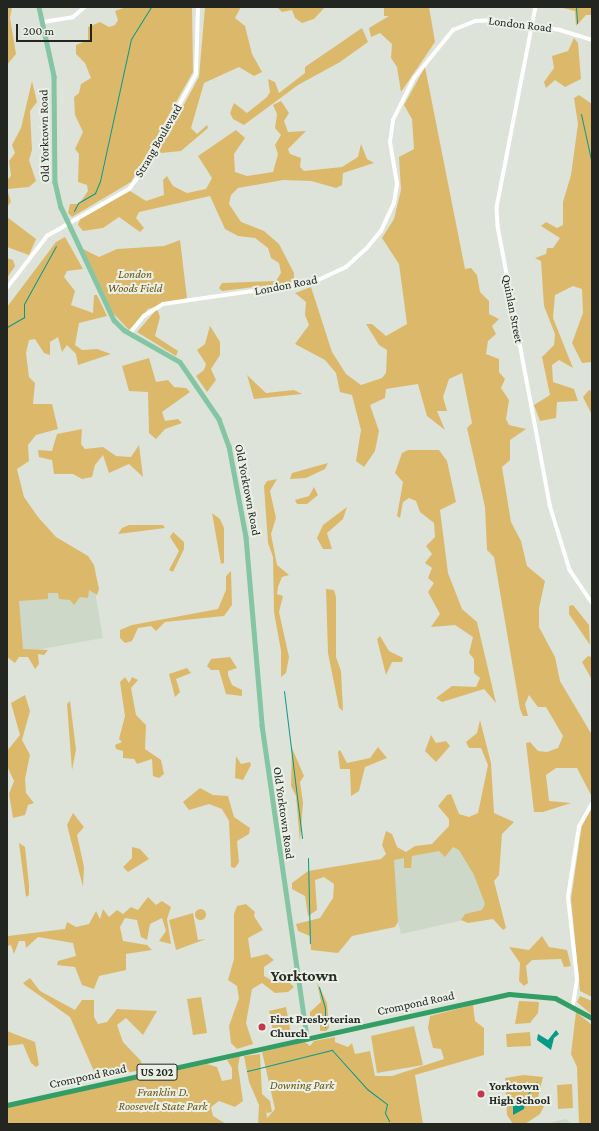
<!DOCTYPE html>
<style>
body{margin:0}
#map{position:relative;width:599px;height:1131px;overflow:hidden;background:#dde3d9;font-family:"Crimson Pro",serif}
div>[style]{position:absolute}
.built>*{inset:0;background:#ced8c8}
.green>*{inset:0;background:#dcb96a}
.round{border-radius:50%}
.water>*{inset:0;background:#069a87}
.stream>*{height:1px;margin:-0.5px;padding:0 0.5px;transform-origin:0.5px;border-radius:0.5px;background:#069a87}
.minor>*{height:3.5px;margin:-1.75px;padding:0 1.75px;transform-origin:1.75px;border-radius:1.75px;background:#fff}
.major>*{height:4.5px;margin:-2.25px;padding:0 2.25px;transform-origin:2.25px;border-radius:2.25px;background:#84c5a3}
.highway>*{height:5px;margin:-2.5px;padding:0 2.5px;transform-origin:2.5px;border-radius:2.5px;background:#329e66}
.dots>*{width:11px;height:11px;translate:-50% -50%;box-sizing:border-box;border:2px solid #eaf0e6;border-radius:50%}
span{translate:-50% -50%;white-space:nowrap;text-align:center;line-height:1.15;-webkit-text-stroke:4px #eaf0e6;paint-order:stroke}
.shield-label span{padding:1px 3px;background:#eaf0e6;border:1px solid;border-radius:3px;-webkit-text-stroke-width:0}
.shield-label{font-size:11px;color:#232521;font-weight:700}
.street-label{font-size:12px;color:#232521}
.park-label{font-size:12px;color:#6c5313;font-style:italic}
.poi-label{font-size:12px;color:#232521;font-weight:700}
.left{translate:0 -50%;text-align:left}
.district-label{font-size:16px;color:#272c24;font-weight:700}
.frame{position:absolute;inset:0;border:8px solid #232521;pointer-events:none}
.scale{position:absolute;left:16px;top:24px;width:76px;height:18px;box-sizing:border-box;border:2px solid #232521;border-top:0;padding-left:5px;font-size:12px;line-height:14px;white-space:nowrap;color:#232521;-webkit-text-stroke:3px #eaf0e6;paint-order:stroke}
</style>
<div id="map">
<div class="built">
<div style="clip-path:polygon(89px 557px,103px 638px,19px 653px,19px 572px)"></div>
<div style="clip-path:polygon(461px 843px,495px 913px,401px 934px,395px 911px,391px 858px)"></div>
<div style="clip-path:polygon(566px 1119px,571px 1124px,550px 1124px,553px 1122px)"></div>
</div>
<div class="green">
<div style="clip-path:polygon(7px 7px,12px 7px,10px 18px,16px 54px,7px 65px)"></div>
<div style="clip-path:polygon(126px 7px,192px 7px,193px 72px,131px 182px,72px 217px,68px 213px,70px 204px,79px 204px,88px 191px,87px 185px,78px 182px,79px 154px,75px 149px,83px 132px,75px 115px,74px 97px,79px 93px,81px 84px,91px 78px,85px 63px,76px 54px,76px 45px,88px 40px,88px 27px,100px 22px,109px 27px,115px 25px,118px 20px,115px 11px)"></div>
<div style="clip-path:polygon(205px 7px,241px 7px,235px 18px,245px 26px,252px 54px,262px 72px,254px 76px,239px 67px,204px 83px,191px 128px,197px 134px,207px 125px,208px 128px,181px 151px,161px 153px,159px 150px,199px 77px)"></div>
<div style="clip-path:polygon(277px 7px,325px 7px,314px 19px,302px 23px,295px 18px,292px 10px,282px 12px)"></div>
<div style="clip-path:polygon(384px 7px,429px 7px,435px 42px,401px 92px,397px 67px,391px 58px,392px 44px,380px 33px,371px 37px,369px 28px,389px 16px,384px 16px)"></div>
<div style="clip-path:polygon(559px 7px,592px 7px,592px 15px,586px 15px,576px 26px,575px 11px)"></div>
<div style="clip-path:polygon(362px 28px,368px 42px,340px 62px,298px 85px,244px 125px,233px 119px,230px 113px,234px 103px,247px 113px,267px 97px,270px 92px,268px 79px,275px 82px,279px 93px,305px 73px,305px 67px)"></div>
<div style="clip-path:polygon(574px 38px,578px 43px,581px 79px,565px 87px,555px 80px,546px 88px,544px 82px,554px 68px,552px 56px,568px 51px)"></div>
<div style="clip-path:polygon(425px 67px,465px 269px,471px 268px,477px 275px,480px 292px,489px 301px,489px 314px,499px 319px,492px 326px,496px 334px,488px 341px,486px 354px,499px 359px,499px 372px,505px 379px,501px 388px,509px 400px,506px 419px,509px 425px,526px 429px,510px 440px,510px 460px,502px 467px,511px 522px,521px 541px,527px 566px,545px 581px,539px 608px,539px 627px,555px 657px,560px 681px,592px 735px,592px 797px,577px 768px,556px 768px,546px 775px,549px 801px,571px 803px,543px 812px,534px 812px,526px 743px,530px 742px,538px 751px,547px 752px,558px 748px,563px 736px,546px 707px,538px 707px,529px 695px,525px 704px,528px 716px,523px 716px,520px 709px,494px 557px,487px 550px,485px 507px,467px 428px,472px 423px,462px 373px,449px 379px,443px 397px,447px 411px,437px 411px,445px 430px,427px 416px,418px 384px,386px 389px,385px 398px,370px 405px,379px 431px,375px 451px,364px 467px,356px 461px,361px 430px,352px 395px,340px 392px,336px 373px,325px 360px,295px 344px,309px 325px,305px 315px,306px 302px,295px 293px,311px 287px,332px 352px,346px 374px,361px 385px,382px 378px,386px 373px,387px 350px,379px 345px,366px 324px,372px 324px,386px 336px,407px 324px,399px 264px,382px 238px,394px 219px,401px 190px,399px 157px,414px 149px,412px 119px,404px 105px)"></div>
<div style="clip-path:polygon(32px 81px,37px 102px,30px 111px,32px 150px,29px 160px,36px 181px,29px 187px,7px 189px,11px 202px,7px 207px,7px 180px,11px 176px,9px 161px,15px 153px,12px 145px,21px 128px)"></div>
<div style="clip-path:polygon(579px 95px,592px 104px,592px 362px,582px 363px,572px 343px,583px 313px,582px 289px,573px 286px,555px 295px,553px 318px,573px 368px,559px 360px,552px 365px,553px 382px,574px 389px,578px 401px,557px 402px,556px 418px,540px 421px,534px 405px,550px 395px,542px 357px,554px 345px,555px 334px,544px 306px,541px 261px,535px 258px,546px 254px,547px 248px,553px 248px,560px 238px,541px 226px,546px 222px,557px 228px,563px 225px,563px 202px,571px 175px,578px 124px,574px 98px)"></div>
<div style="clip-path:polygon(281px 101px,289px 113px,284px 121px,288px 132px,306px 131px,288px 149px,290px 154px,301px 158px,300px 167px,304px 171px,342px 167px,358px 157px,361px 144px,367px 159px,374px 163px,343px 173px,342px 185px,336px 188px,311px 181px,283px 180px,238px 188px,231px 195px,229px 204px,241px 222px,264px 231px,279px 244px,294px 273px,294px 282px,222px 291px,219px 288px,222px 283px,276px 281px,281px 273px,279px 263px,271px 258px,268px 248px,255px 238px,238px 236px,225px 229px,210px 196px,139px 212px,136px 218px,144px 228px,140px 232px,119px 217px,103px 228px,83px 231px,78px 225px,80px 219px,130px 191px,146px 201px,164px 195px,163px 180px,167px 176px,173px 186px,187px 193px,206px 189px,212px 178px,198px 156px,236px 130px,245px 138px,234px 154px,235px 172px,247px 176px,273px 172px,278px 154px,275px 145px,281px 135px,275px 128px,277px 114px,273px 105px)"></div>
<div style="clip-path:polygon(7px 217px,36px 239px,29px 255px,7px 247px)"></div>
<div style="clip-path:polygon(65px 237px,83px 269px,67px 271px,64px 277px,75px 291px,71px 305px,93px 313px,94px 295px,97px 295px,107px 316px,79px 323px,75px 345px,82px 350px,97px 349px,111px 354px,78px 365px,76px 354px,67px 345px,62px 352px,58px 337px,50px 342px,50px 355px,44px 353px,35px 339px,29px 340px,26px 353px,29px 377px,35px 383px,33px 404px,52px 404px,58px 429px,36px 435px,28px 445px,29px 461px,17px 469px,24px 497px,38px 517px,56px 537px,88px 556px,94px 565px,99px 589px,97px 595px,89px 590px,88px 598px,80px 597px,74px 605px,70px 600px,59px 599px,58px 593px,48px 593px,48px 599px,19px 601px,23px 649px,48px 650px,44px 655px,38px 654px,39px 664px,35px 669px,28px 657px,19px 657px,15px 663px,7px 657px,7px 307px,56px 242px)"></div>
<div style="clip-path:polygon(180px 240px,187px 298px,148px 309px,129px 330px,113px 313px,83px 249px,99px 257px,117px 249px,164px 246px)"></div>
<div style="clip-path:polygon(7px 258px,13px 260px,15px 266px,7px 278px)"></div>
<div style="clip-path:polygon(157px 309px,160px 317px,155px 336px,178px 351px,176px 356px,137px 332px)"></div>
<div style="clip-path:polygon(210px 326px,220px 342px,220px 355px,211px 369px,216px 380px,207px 392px,196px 376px,204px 370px,206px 364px,197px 350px,205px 344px)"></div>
<div style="clip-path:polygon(149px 358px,156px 382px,168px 380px,174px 387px,186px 388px,190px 392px,162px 412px,165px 421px,178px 419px,182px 423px,165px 429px,156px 439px,149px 433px,148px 392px,129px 391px,122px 366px)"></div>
<div style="clip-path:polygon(247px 375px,266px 393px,294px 390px,302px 394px,254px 399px)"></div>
<div style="clip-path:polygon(589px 390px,592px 391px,592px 415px,583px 397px)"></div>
<div style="clip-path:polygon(82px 429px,81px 444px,85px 449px,103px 447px,116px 456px,131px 457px,139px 445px,143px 477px,129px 464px,109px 473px,103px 455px,95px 465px,92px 477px,82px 479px,73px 474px,54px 474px,52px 460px,39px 457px,38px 450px,52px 451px,57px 434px)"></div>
<div style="clip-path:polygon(408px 450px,439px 450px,447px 461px,456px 502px,440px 510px,448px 573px,462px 609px,477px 622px,496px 703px,484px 689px,442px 702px,436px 698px,452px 686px,476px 687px,480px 678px,474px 673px,474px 659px,469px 653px,473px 637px,455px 625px,431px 627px,440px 614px,428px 592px,434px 583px,428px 578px,432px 568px,425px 563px,432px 554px,426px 546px,435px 537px,434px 523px,420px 512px,416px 501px,409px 498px,403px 502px,400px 518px,397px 516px,403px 482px,395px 473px,402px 453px)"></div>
<div style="clip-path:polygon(328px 463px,325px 469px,306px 478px,290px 479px,292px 473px)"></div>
<div style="clip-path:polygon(277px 479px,270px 491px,276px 518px,271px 534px,277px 565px,289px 575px,282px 577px,278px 587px,277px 594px,283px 596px,279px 612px,289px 657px,286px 673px,281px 677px,281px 651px,274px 612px,273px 557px,268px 543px,264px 486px,267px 481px)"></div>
<div style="clip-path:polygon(314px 487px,318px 495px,307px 504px,297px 504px,295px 500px,309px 496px)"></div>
<div style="clip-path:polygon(347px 507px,343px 519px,327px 533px,332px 549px,323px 549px,317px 538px,323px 525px)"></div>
<div style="clip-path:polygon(212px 513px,220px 519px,224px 528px,224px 563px,221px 564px)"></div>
<div style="clip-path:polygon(129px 525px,163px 525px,165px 528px,118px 534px,122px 528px)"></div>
<div style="clip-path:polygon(173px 532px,184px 542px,184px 549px,173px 572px,169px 570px,179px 551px,170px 537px)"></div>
<div style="clip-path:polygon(231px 571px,232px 605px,224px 616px,165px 622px,156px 631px,151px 626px,138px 628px,132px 641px,125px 643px,120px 638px,120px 630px,132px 625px,218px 609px,226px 590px,226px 576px)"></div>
<div style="clip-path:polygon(326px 589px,334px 590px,336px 597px,336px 657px,341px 671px,343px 711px,339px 708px,328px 653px)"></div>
<div style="clip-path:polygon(573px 605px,589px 625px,590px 645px,569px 614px,569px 606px)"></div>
<div style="clip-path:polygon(380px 636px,389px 651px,403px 658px,402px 662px,392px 662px,386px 675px,377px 639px)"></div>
<div style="clip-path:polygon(588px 656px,592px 657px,592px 680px,582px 662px)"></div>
<div style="clip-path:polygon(230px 657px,237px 668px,228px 671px,228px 675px,232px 685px,242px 690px,242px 696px,226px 694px,219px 670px,211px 670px,207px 666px,211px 659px)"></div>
<div style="clip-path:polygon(187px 668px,191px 673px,176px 679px,180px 692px,175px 697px,169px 674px)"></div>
<div style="clip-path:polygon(125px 677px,129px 683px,132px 677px,138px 680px,131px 688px,136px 715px,146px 725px,145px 749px,161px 760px,164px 774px,159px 778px,153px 776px,152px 759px,137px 764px,134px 759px,123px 758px,123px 751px,116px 749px,115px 745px,122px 742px,119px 739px,125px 716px,120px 682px)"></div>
<div style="clip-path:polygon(25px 695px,30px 711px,22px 740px,30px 755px,25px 779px,26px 793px,34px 803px,28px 805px,25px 815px,13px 818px,9px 794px,14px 781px,7px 766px,7px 751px,20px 735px,11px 703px)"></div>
<div style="clip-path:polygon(70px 701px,76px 750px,72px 770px,67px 704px)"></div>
<div style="clip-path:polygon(480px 720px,491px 763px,494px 813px,514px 822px,502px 834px,499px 875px,494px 881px,506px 928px,503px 930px,493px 919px,468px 923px,461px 920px,465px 914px,482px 910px,485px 904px,474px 875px,459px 850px,453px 847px,445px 857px,439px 851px,412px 856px,411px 868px,404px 868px,404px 858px,394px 860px,398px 922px,395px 927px,352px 936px,338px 953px,311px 950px,310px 936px,298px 931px,296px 924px,320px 918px,333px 898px,334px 884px,324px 877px,315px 880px,317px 910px,308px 916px,305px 896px,292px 889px,292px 883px,308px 871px,381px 859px,386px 854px,382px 845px,386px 831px,392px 834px,397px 847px,406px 852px,415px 846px,432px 844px,449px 826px,449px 819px,438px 806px,447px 795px,451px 794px,459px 814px,469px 817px,478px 813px,488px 765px,481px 748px,469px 748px,466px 742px,477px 733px)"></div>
<div style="clip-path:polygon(431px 735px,436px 743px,446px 741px,450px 746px,436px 762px,425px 751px)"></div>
<div style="clip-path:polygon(378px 747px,387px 758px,365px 767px,359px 791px,351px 796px,350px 769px,340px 769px,338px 752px,340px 750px,347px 763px,370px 758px)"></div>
<div style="clip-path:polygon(292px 748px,304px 776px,300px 782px,303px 803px,300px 842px,296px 796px,291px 786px)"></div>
<div style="clip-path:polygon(236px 756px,241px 764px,250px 762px,251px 765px,243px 780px,235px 778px)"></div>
<div style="clip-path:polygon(200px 788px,213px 795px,228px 796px,234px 817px,250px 828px,249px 834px,237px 841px,239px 862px,235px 868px,231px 867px,229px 821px,222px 809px,209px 804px,189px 810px,183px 802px)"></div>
<div style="clip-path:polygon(592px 808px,592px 997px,580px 991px,571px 899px,582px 824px)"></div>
<div style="clip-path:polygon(73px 813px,84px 827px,77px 835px,84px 867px,83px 887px,67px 825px)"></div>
<div style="clip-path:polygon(19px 843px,25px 847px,29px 885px,29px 895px,26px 897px)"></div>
<div style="clip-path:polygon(132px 847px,140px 849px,149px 859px,128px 872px,123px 867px,132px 858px)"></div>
<div style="clip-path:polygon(148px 897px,156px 905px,162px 901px,171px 907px,167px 919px,171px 944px,159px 941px,166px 931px,162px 918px,150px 924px,147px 940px,141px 937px,137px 920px,125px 918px,120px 927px,123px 941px,147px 945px,152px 950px,126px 954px,126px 970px,99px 976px,94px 989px,82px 985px,75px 967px,57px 965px,58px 961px,76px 956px,73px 943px,38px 937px,26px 948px,25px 941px,19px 941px,14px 954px,11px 945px,7px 946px,8px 936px,65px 929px,67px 922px,76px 927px,89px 924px,96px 911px,100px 919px,103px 909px,109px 917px,117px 910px,123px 914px,131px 907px,138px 910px)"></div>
<div style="clip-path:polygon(246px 904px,255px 912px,254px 916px,263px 930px,248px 938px,251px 958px,267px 954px,274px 960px,264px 967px,264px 976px,275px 982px,288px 981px,294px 987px,288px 992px,275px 993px,262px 983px,252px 989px,246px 1023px,253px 1044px,237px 1049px,231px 1043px,229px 1026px,239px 998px,237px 986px,228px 980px,234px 959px,234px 914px,237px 906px)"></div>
<div class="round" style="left:194.5px;top:908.5px;width:11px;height:11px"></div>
<div style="clip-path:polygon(193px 913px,198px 940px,206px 939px,176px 950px,169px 920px)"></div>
<div style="clip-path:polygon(542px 936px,549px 947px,567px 950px,571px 966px,564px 967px,561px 959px,532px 960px,526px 966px,528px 983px,524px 986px,519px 981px,520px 963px,509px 947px,529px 950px)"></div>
<div style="clip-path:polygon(30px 978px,40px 991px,75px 1010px,82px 1000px,94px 1000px,94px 1017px,98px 1024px,107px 1022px,117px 1009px,157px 1011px,143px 1035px,126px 1018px,117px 1025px,123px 1042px,141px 1061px,142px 1070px,97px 1078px,70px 1017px,26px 986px,23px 983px)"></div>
<div style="clip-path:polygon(317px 982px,327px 1003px,329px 1028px,326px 1031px,320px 1031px,320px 1022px,310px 1016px,310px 1012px,321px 1002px)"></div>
<div style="clip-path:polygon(580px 996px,592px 1001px,592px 1015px,577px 1002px)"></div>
<div style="clip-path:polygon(201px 997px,207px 1033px,193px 1035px,187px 999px)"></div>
<div style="clip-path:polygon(519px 1001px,539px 1002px,538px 1013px,530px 1023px,515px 1024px)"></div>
<div style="clip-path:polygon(473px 1005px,475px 1021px,484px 1028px,484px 1055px,415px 1075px,423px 1124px,258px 1124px,259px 1105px,249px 1082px,244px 1056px,260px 1054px,262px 1094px,270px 1101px,272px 1112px,267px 1113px,266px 1108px,267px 1118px,275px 1109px,262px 1052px,305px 1042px,310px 1046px,314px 1041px,335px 1037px,335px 1042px,348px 1047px,352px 1043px,355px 1054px,370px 1051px,375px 1076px,392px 1076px,444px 1059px,441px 1049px,433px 1048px,428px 1028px,430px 1016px)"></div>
<div style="clip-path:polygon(286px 1007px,291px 1034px,281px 1036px,280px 1029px,273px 1031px,269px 1011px)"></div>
<div style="clip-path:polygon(576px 1012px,592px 1025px,592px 1124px,579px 1124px,577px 1067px,571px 1054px)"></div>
<div style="clip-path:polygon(414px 1026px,423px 1065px,377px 1073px,371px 1036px)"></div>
<div style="clip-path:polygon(7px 1031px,35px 1042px,39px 1065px,36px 1067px,31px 1063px,23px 1044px,7px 1046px)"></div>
<div style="clip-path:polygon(530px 1032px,531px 1046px,507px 1047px,506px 1034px)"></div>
<div style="clip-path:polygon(240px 1056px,238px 1067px,243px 1101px,235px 1107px,219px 1101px,211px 1107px,213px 1116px,226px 1124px,7px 1124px,7px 1106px,207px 1064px,217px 1067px,222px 1081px,232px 1079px,232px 1068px,227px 1060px)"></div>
<div style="clip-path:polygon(524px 1075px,543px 1077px,537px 1101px,545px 1104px,540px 1114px,525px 1124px,513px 1124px,507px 1115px,505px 1078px)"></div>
<div style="clip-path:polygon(572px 1084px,573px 1108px,558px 1109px,557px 1085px)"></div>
</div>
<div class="water">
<div style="clip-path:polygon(556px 1030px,559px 1034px,554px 1038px,551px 1050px,537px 1040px,538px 1034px,548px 1040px)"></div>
<div style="clip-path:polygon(520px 1098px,518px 1103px,525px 1103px,524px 1109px,513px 1115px,513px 1102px)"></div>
</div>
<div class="stream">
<div style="left:576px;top:7px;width:16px;rotate:86deg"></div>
<div style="left:581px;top:114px;width:51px;rotate:77.6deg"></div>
<div style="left:74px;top:211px;width:9px;rotate:-63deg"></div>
<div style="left:78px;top:203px;width:20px;rotate:-30deg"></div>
<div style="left:95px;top:193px;width:13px;rotate:-67deg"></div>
<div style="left:100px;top:181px;width:145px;rotate:-77.7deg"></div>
<div style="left:131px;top:39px;width:38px;rotate:-58deg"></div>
<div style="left:7px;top:327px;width:20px;rotate:-30deg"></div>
<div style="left:24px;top:317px;width:13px;rotate:-90deg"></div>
<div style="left:24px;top:304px;width:66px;rotate:-61.1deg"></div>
<div style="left:284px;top:691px;width:148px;rotate:83deg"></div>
<div style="left:308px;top:858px;width:85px;rotate:88.7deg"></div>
<div style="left:319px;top:987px;width:22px;rotate:74deg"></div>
<div style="left:325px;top:1008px;width:19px;rotate:90deg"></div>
<div style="left:247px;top:1071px;width:88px;rotate:-13.9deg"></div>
<div style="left:332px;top:1050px;width:52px;rotate:48.1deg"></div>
<div style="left:367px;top:1089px;width:25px;rotate:37deg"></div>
<div style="left:387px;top:1104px;width:9px;rotate:103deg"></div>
<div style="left:385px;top:1113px;width:9px;rotate:63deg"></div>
<div style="left:520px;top:1098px;width:7px;rotate:45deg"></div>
<div style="left:524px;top:1099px;width:21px;rotate:-53deg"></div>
</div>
<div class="minor">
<div style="left:536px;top:7px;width:204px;rotate:101deg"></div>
<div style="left:497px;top:207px;width:19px;rotate:87deg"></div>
<div style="left:498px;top:226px;width:284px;rotate:79.4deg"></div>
<div style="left:550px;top:505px;width:68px;rotate:72.9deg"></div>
<div style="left:570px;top:570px;width:40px;rotate:56deg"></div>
<div style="left:43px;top:22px;width:30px;rotate:-9deg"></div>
<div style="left:73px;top:17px;width:16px;rotate:-40deg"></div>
<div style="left:7px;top:288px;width:66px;rotate:-52.4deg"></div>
<div style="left:47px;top:236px;width:95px;rotate:-29.8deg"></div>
<div style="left:129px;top:189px;width:23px;rotate:-52deg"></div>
<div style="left:143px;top:171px;width:111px;rotate:-61.3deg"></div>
<div style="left:196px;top:74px;width:67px;rotate:-88.3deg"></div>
<div style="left:130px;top:333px;width:22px;rotate:-51deg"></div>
<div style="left:144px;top:316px;width:22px;rotate:-32deg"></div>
<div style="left:163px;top:304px;width:153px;rotate:-8.3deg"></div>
<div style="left:314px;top:282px;width:35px;rotate:-25deg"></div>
<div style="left:346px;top:267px;width:27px;rotate:-42deg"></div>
<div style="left:366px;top:249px;width:23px;rotate:-50deg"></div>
<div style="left:381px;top:231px;width:31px;rotate:-65deg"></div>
<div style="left:394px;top:203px;width:19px;rotate:-81deg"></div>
<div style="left:397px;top:184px;width:43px;rotate:-99.5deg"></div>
<div style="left:390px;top:142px;width:22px;rotate:-82deg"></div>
<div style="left:393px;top:120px;width:47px;rotate:-63.4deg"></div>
<div style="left:414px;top:78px;width:62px;rotate:-50.9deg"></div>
<div style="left:453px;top:30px;width:24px;rotate:-22deg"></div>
<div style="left:475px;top:21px;width:19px;rotate:-3deg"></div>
<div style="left:494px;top:20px;width:67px;rotate:8.6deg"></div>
<div style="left:560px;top:30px;width:34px;rotate:17deg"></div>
<div style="left:573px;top:1005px;width:26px;rotate:-81deg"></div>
<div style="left:577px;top:979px;width:82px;rotate:-96.3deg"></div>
<div style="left:568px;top:897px;width:71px;rotate:-81.1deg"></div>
<div style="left:579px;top:827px;width:26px;rotate:-61deg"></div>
</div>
<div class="major">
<div style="left:39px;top:7px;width:71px;rotate:77.7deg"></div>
<div style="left:54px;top:76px;width:106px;rotate:89.5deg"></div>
<div style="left:55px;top:182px;width:26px;rotate:77deg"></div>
<div style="left:61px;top:207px;width:125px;rotate:64.9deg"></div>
<div style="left:114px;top:320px;width:14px;rotate:45deg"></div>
<div style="left:124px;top:330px;width:64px;rotate:29.7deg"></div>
<div style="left:180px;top:362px;width:69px;rotate:55.6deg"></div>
<div style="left:219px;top:419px;width:29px;rotate:70deg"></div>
<div style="left:229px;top:446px;width:93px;rotate:79.4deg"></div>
<div style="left:246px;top:537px;width:189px;rotate:85.1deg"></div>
<div style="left:262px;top:725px;width:317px;rotate:81.8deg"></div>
</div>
<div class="highway">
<div style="left:7px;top:1105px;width:514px;rotate:-12.47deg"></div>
<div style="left:509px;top:994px;width:46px;rotate:5deg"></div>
<div style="left:555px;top:998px;width:42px;rotate:28.4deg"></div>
</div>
<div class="dots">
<div style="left:262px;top:1027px;background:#c5354d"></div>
<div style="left:481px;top:1094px;background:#c5354d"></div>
</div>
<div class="shield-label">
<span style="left:157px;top:1072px">US 202</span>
</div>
<div class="street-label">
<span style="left:520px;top:25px;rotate:7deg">London Road</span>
<span style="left:45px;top:136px;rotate:-91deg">Old Yorktown Road</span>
<span style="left:159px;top:141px;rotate:-60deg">Strang Boulevard</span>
<span style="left:286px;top:286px;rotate:-11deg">London Road</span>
<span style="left:512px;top:309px;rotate:79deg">Quinlan Street</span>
<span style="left:247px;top:490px;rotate:79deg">Old Yorktown Road</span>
<span style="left:283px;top:813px;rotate:82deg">Old Yorktown Road</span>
<span style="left:416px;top:1004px;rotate:-12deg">Crompond Road</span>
<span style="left:88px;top:1077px;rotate:-12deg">Crompond Road</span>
</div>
<div class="park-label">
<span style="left:135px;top:282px">London<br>Woods Field</span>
<span style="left:302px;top:1086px">Downing Park</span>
<span style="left:163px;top:1100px">Franklin D.<br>Roosevelt State Park</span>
</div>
<div class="poi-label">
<span class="left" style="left:270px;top:1027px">First Presbyterian<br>Church</span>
<span class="left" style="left:489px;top:1094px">Yorktown<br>High School</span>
</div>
<div class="district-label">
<span style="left:304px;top:976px">Yorktown</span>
</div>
<div class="frame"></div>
<div class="scale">200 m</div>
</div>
